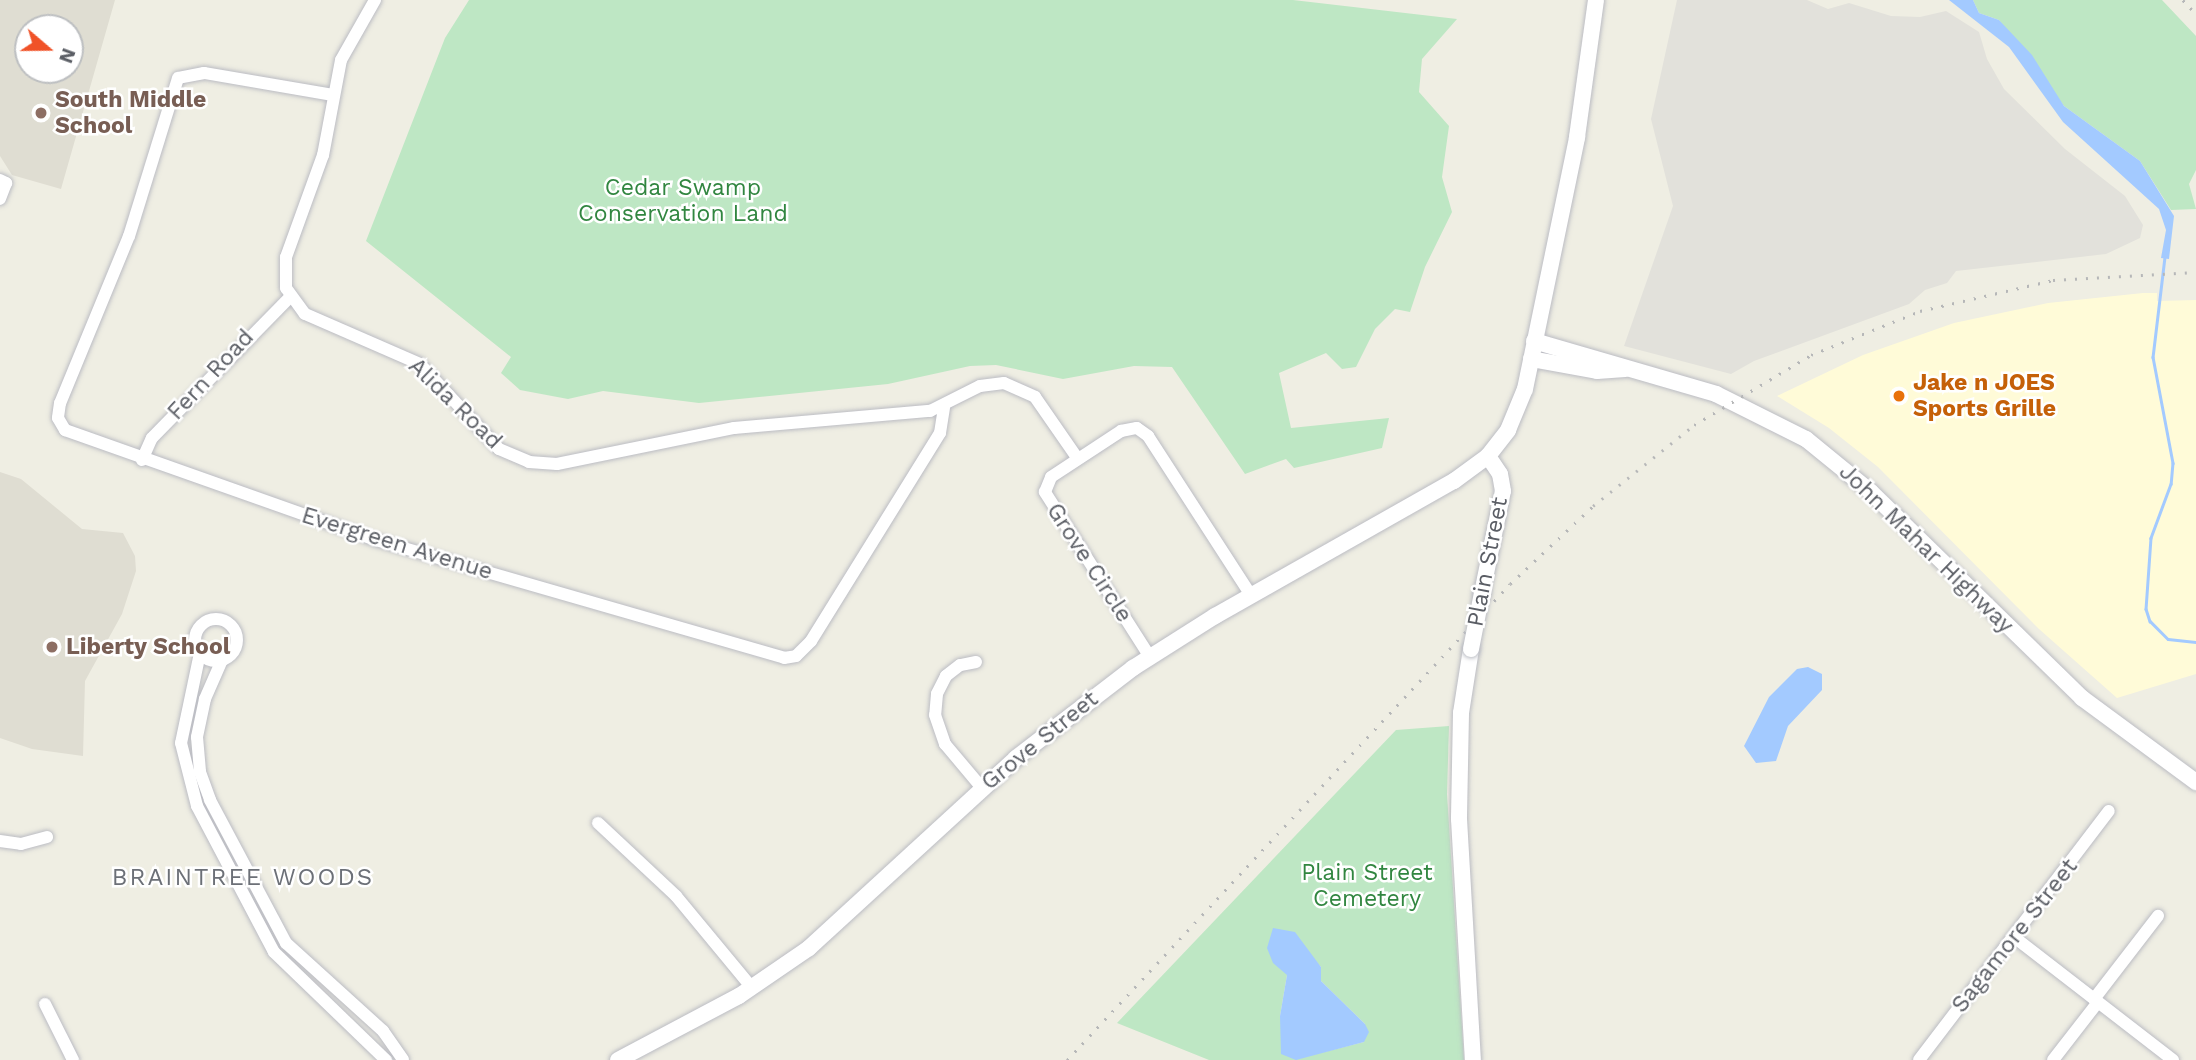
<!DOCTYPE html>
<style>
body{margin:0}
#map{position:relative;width:2196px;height:1060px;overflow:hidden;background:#efeee3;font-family:"Work Sans",sans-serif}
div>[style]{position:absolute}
.commercial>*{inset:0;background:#fffbd8}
.industrial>*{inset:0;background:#e2e1db}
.education>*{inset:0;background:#dfddd2}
.green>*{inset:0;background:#bee7c4}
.water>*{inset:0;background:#a3caff}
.stream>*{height:2.5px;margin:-1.25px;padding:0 1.25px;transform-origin:1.25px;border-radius:1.25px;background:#a3caff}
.roads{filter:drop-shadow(0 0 2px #bbbcc3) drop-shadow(0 0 2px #bbbcc3)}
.street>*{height:12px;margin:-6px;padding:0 6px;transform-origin:6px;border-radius:6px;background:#fff}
.street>.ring{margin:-6px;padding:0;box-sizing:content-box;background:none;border:12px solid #fff;border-radius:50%}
.secondary>*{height:16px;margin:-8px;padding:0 8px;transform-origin:8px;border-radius:8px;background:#fff}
.rail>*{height:2.5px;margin-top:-1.25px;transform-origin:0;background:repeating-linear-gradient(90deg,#b6b7b8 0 2px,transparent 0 11px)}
.bridges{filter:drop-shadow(0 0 2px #bcbec5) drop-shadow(0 0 2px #bcbec5)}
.secondary-bridge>*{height:16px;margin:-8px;padding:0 8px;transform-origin:8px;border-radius:8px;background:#fff}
.dots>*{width:19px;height:19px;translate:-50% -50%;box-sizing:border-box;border:4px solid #fff;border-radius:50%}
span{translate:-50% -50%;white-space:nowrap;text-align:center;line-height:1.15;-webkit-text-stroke:5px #fff;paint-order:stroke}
.education-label{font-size:23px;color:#785e54;font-weight:700}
.left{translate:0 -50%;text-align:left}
.park-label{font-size:23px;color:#318640}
.street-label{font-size:23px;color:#5b5e65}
.food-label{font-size:23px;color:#c56008;font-weight:700}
.neighbourhood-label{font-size:24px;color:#6c7077;letter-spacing:2px}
.north{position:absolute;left:14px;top:14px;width:70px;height:70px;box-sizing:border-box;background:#fff;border:2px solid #bdbfc1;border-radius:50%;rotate:110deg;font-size:19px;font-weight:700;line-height:28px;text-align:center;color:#5b5e65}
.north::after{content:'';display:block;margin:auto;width:24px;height:32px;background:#f05228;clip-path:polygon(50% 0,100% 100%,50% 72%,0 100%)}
</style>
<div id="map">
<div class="commercial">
<div style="clip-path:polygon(2143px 293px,2157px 293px,2157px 301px,2196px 300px,2196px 674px,2117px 698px,2039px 629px,1878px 467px,1829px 428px,1777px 396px,1863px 355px,1954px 323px,2048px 303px)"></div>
</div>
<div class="industrial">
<div style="clip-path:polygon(1677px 0,1807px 0,1828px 9px,1849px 3px,1891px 16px,1920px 17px,1946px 11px,1979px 32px,1987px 59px,2004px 89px,2065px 149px,2125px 196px,2143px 225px,2140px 238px,2106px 254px,1956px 271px,1947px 283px,1925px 290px,1909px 304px,1754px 361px,1731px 374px,1624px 346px,1673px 206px,1651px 119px)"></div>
</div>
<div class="education">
<div style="clip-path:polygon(evenodd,0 0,115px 0,61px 189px,12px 175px,0 156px,0 0,70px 28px,70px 70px,28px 70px,28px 28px,70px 28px)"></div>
<div style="clip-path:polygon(0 472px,21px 479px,82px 529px,123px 533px,135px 556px,136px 571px,122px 614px,85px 681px,83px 756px,32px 749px,0 738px)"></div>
</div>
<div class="green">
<div style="clip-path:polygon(469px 0,1293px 0,1457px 19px,1422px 59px,1419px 92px,1449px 126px,1442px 177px,1452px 212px,1425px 267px,1410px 312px,1395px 309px,1375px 329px,1356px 367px,1342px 369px,1326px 353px,1279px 373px,1291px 428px,1389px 418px,1382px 448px,1294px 468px,1286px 459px,1245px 474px,1172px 367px,1134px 366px,1063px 379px,996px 365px,970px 366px,888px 384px,699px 403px,603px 391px,568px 399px,520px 390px,501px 373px,511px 357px,366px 241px,445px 38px)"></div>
<div style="clip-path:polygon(1973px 0,2162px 0,2196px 36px,2196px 170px,2189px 184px,2196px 209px,2171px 210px,2140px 161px,2064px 106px,1999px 20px,1979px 13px)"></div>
<div style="clip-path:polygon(evenodd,1449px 726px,1447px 794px,1464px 1060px,1209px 1060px,1117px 1023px,1396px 730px,1449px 726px,1308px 952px,1321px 967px,1321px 981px,1365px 1024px,1364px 1042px,1296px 1059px,1280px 1016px,1287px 975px,1308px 952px)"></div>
</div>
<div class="water">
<div style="clip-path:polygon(1949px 0,1973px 0,1979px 13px,1999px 20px,2032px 55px,2064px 106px,2140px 161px,2174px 216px,2169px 259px,2161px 258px,2166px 230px,2159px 209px,2063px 122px,2009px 47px)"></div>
<div style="clip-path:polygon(1808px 667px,1822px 674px,1822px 690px,1788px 726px,1776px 761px,1756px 763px,1744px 746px,1769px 697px,1797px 669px)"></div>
<div style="clip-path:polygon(1273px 928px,1295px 932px,1321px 967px,1321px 981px,1365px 1024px,1369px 1032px,1364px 1042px,1296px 1060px,1281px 1054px,1280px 1016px,1287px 975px,1273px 963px,1267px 948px)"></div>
</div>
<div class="stream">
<div style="left:2165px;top:257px;width:101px;rotate:96.8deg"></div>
<div style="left:2153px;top:357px;width:108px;rotate:79.3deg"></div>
<div style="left:2173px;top:463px;width:21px;rotate:95deg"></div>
<div style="left:2171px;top:484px;width:58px;rotate:110.3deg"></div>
<div style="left:2151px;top:538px;width:71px;rotate:94deg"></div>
<div style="left:2146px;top:609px;width:13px;rotate:72deg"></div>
<div style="left:2150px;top:621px;width:25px;rotate:45deg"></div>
<div style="left:2168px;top:639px;width:28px;rotate:6deg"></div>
</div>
<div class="roads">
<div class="street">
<div style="left:375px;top:0;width:69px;rotate:119.5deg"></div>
<div style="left:341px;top:60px;width:97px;rotate:100.7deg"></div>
<div style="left:323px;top:155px;width:109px;rotate:109.9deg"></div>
<div style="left:286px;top:257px;width:31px;rotate:90deg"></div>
<div style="left:286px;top:288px;width:32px;rotate:54deg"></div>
<div style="left:305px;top:314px;width:125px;rotate:23.5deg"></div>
<div style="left:420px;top:364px;width:116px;rotate:47.1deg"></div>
<div style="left:499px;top:449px;width:33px;rotate:23deg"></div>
<div style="left:529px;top:462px;width:28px;rotate:4deg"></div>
<div style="left:557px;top:464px;width:181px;rotate:-11.5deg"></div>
<div style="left:734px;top:428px;width:197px;rotate:-5deg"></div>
<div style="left:930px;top:411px;width:56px;rotate:-26.6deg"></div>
<div style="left:980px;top:386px;width:24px;rotate:-7deg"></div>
<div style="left:1004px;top:383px;width:34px;rotate:24deg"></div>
<div style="left:1035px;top:397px;width:75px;rotate:55.3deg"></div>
<div style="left:333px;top:95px;width:131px;rotate:-170.3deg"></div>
<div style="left:204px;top:73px;width:26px;rotate:169deg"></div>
<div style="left:178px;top:78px;width:165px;rotate:107.2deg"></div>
<div style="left:129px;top:236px;width:181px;rotate:112.4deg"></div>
<div style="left:60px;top:403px;width:15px;rotate:98deg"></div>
<div style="left:58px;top:418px;width:14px;rotate:60deg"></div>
<div style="left:65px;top:430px;width:330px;rotate:19.5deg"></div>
<div style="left:376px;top:540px;width:425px;rotate:16.1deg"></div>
<div style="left:784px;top:658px;width:12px;rotate:-9deg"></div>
<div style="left:796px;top:656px;width:21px;rotate:-45deg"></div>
<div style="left:811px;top:641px;width:245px;rotate:-58.2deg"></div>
<div style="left:940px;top:433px;width:26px;rotate:-81deg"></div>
<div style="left:0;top:180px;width:7px;rotate:27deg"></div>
<div style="left:6px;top:183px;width:17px;rotate:111deg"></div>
<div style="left:142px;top:460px;width:24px;rotate:-66deg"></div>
<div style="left:152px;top:438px;width:196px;rotate:-45.6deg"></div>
<div class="ring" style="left:195px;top:619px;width:30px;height:30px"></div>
<div style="left:200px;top:653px;width:92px;rotate:101.9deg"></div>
<div style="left:181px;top:743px;width:65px;rotate:75.7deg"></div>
<div style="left:197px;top:806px;width:165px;rotate:62.2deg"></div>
<div style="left:274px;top:952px;width:156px;rotate:44deg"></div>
<div style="left:1150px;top:657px;width:196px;rotate:-122.5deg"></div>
<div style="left:1045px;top:492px;width:16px;rotate:-68deg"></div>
<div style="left:1051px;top:477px;width:84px;rotate:-33.3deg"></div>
<div style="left:1121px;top:431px;width:16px;rotate:-11deg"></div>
<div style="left:1137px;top:428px;width:14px;rotate:36deg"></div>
<div style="left:1148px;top:436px;width:189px;rotate:57.1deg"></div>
<div style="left:222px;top:660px;width:43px;rotate:113.6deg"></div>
<div style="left:205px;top:699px;width:39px;rotate:102deg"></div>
<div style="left:197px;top:737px;width:35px;rotate:85deg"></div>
<div style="left:200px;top:772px;width:30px;rotate:70deg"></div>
<div style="left:210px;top:800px;width:162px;rotate:62deg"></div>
<div style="left:286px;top:943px;width:131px;rotate:42.2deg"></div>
<div style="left:383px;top:1031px;width:35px;rotate:55deg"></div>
<div style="left:976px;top:662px;width:16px;rotate:169deg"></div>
<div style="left:960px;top:665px;width:18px;rotate:142deg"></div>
<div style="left:946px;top:676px;width:20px;rotate:117deg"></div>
<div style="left:937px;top:694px;width:21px;rotate:95deg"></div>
<div style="left:935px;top:715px;width:31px;rotate:71deg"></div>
<div style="left:945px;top:744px;width:57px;rotate:49.9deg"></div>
<div style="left:598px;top:823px;width:107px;rotate:43.1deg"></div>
<div style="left:676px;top:896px;width:119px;rotate:50.4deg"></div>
<div style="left:0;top:841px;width:21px;rotate:8deg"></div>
<div style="left:21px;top:844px;width:27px;rotate:-15deg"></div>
<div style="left:2014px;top:937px;width:201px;rotate:37.7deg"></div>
<div style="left:2094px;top:999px;width:105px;rotate:-52.4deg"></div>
<div style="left:45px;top:1004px;width:63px;rotate:63.4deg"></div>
<div style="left:1919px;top:1060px;width:313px;rotate:-52.7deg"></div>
<div style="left:2053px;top:1060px;width:73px;rotate:-52.2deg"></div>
</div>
<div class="secondary">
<div style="left:1534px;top:341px;width:190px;rotate:16.2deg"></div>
<div style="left:1716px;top:394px;width:101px;rotate:26.6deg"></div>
<div style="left:1806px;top:439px;width:84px;rotate:39.2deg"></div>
<div style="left:1871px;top:492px;width:295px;rotate:44.3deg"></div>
<div style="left:2082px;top:698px;width:142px;rotate:36.4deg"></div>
<div style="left:1531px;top:359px;width:67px;rotate:10.3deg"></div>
<div style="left:1597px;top:371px;width:28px;rotate:-4deg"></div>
<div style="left:1482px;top:593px;width:104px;rotate:-78.4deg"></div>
<div style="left:1503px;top:491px;width:17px;rotate:-100deg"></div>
<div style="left:1500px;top:474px;width:22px;rotate:-124deg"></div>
<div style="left:1471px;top:649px;width:65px;rotate:98.9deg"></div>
<div style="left:1461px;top:713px;width:106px;rotate:91.1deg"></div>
<div style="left:1459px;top:819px;width:241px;rotate:86.7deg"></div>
<div style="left:618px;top:1060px;width:137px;rotate:-27.9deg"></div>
<div style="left:739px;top:996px;width:85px;rotate:-34.4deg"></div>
<div style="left:809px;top:948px;width:281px;rotate:-42.5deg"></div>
<div style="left:1016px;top:758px;width:148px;rotate:-37.6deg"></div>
<div style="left:1133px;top:668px;width:97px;rotate:-32.4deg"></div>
<div style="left:1215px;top:616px;width:274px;rotate:-29.5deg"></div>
<div style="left:1454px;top:481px;width:42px;rotate:-36.3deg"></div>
<div style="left:1488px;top:456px;width:33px;rotate:-52deg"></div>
<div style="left:1508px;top:430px;width:44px;rotate:-67.5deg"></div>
<div style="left:1525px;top:389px;width:257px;rotate:-78.3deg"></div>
<div style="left:1577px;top:137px;width:138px;rotate:-82.1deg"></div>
</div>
</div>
<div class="rail">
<div style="left:2183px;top:0;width:19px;rotate:47deg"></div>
<div style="left:1067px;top:1060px;width:650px;rotate:-47.06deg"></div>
<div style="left:1510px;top:584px;width:114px;rotate:-43.2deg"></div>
<div style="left:1593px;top:506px;width:129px;rotate:-38.7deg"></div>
<div style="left:1694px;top:425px;width:136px;rotate:-30.9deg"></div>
<div style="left:1811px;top:355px;width:118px;rotate:-22deg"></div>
<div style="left:1920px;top:311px;width:137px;rotate:-13.1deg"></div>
<div style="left:2053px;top:280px;width:143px;rotate:-3.2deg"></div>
</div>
<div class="bridges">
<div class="secondary-bridge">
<div style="left:1471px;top:649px;width:57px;rotate:-78.9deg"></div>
</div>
</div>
<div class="dots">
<div style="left:41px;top:113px;background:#8d6e63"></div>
<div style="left:1899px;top:396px;background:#e8710a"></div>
<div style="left:52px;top:647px;background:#8d6e63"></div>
</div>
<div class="education-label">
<span class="left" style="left:55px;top:113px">South Middle<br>School</span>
<span class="left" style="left:66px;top:647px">Liberty School</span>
</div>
<div class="park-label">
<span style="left:683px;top:201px">Cedar Swamp<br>Conservation Land</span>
<span style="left:1367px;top:886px">Plain Street<br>Cemetery</span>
</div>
<div class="street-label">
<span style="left:211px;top:375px;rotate:-47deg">Fern Road</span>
<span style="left:455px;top:404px;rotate:44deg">Alida Road</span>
<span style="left:397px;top:544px;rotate:17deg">Evergreen Avenue</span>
<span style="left:1926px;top:549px;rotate:44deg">John Mahar Highway</span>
<span style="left:1488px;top:562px;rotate:-79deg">Plain Street</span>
<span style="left:1089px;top:563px;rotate:57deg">Grove Circle</span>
<span style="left:1040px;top:741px;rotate:-39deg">Grove Street</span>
<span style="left:2015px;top:936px;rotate:-52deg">Sagamore Street</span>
</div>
<div class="food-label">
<span class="left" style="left:1913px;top:396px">Jake n JOES<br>Sports Grille</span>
</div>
<div class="neighbourhood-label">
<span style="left:243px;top:878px">BRAINTREE WOODS</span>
</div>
<div class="north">N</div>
</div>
